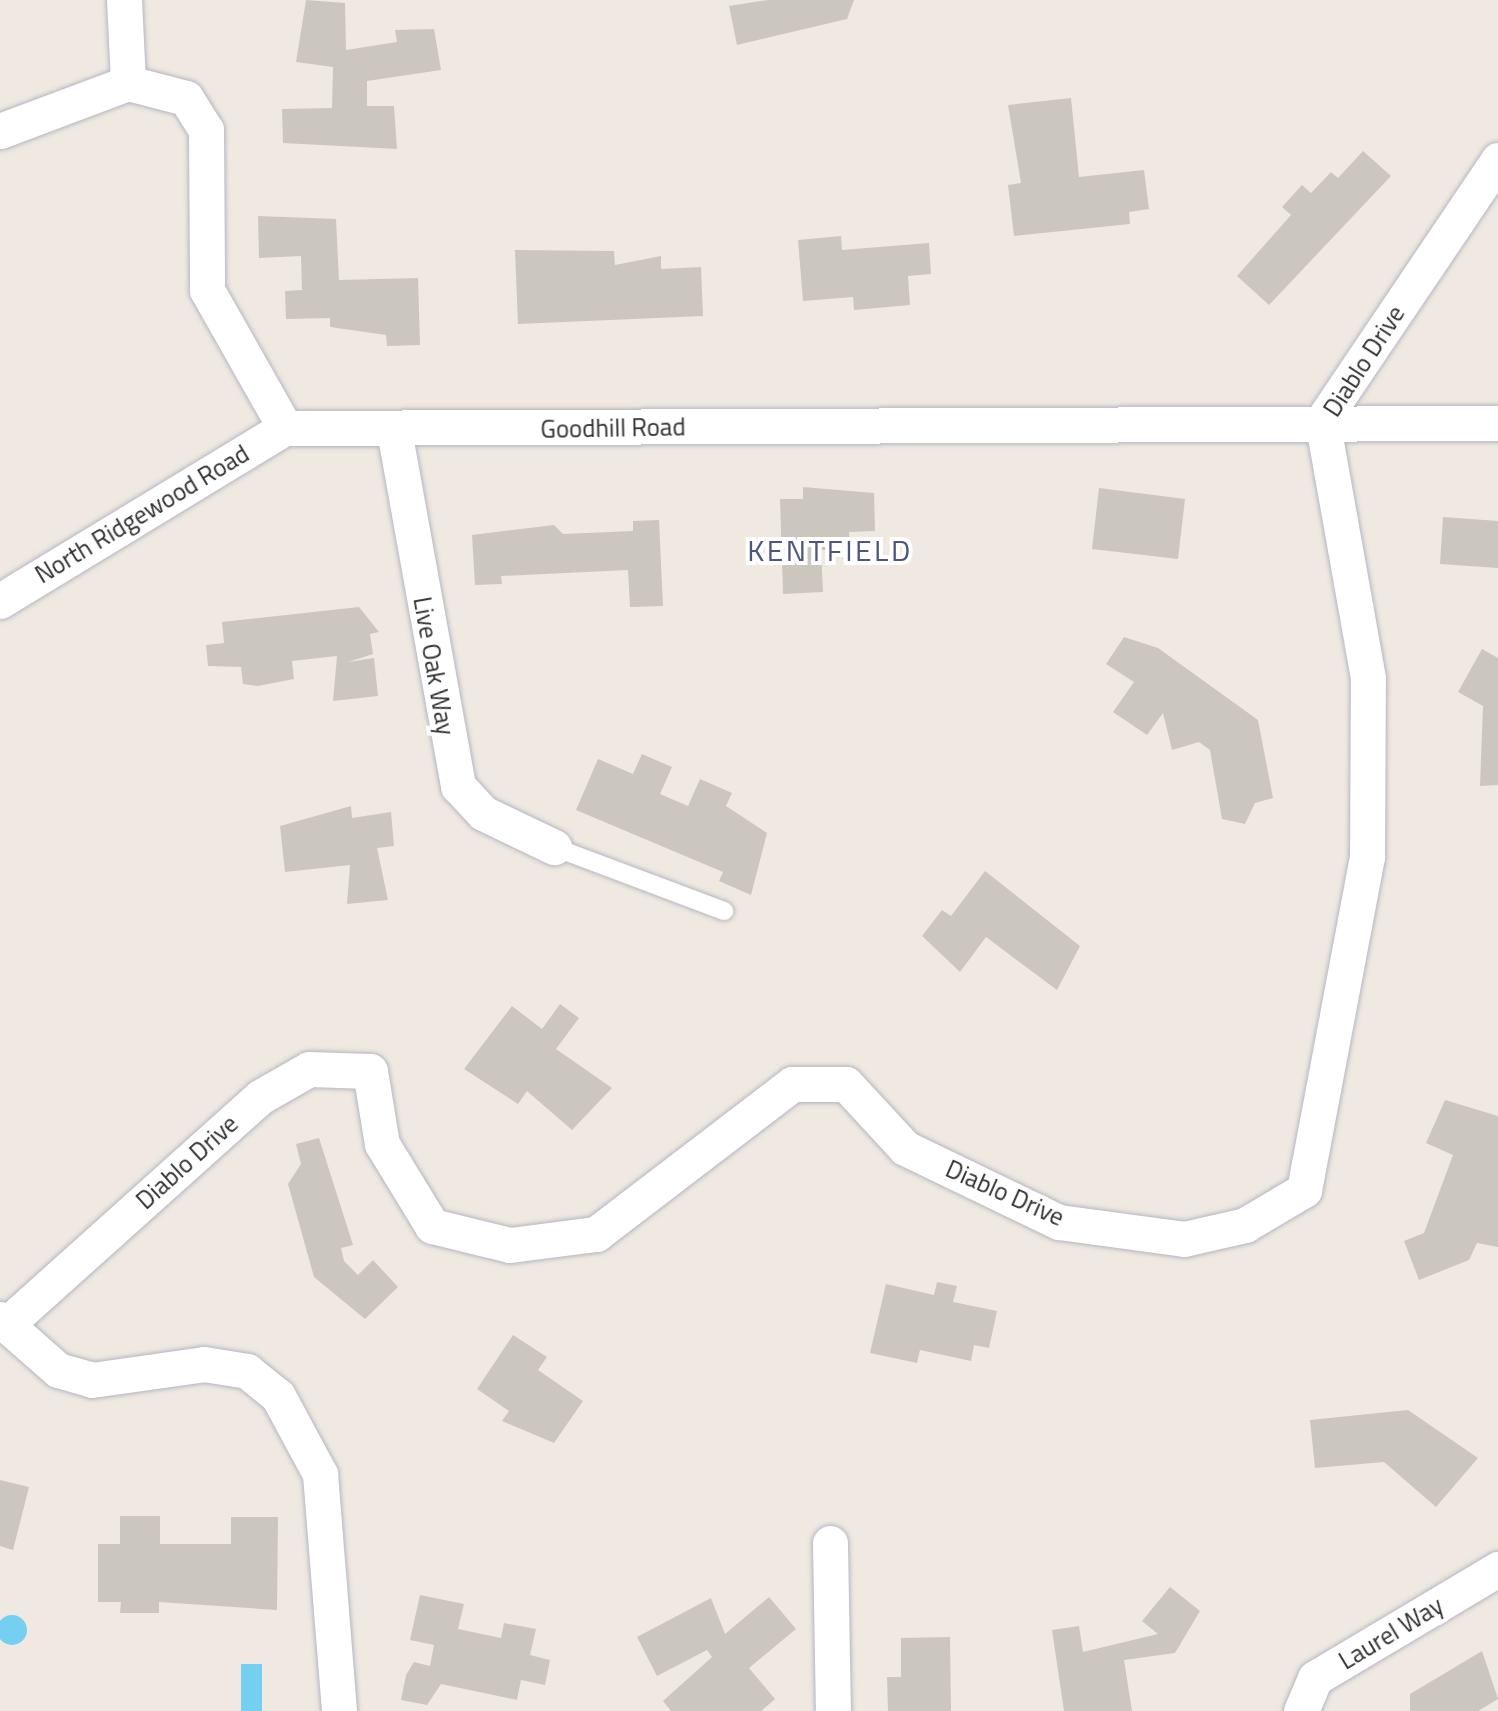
<!DOCTYPE html>
<style>
body{margin:0}
#map{position:relative;width:1498px;height:1711px;overflow:hidden;background:#efe9e1;font-family:"Titillium Web",sans-serif}
div>[style]{position:absolute}
.water>*{inset:0;background:#75cff0}
.round{border-radius:50%}
.building>*{inset:0;background:#cbc7bf}
.roads{filter:drop-shadow(0 0 2px #b4b7c1) drop-shadow(0 0 2px #b4b7c1)}
.service>*{height:18px;margin:-9px;padding:0 9px;transform-origin:9px;border-radius:9px;background:#fff}
.minor>*{height:35px;margin:-17.5px;padding:0 17.5px;transform-origin:17.5px;border-radius:17.5px;background:#fff}
span{translate:-50% -50%;white-space:nowrap;text-align:center;line-height:1.15;-webkit-text-stroke:8px #fff;paint-order:stroke}
.street-label{font-size:25px;color:#2e2e2e}
.quarter-label{font-size:30px;color:#4d5680;letter-spacing:2.5px}
</style>
<div id="map">
<div class="water">
<div class="round" style="left:-3px;top:1615px;width:30px;height:30px"></div>
<div style="clip-path:polygon(241px 1664px,262px 1664px,262px 1711px,241px 1711px)"></div>
</div>
<div class="building">
<div style="clip-path:polygon(306px 0,345px 3px,346px 50px,397px 42px,395px 30px,434px 29px,441px 70px,367px 81px,367px 106px,394px 106px,397px 149px,283px 143px,282px 109px,332px 108px,333px 67px,296px 62px)"></div>
<div style="clip-path:polygon(768px 0,854px 0,847px 19px,737px 45px,729px 6px)"></div>
<div style="clip-path:polygon(1071px 98px,1079px 177px,1144px 170px,1149px 209px,1129px 212px,1130px 224px,1014px 236px,1008px 185px,1021px 183px,1008px 105px)"></div>
<div style="clip-path:polygon(1363px 151px,1391px 176px,1269px 305px,1237px 276px,1291px 215px,1282px 207px,1302px 185px,1311px 193px,1331px 172px,1338px 178px)"></div>
<div style="clip-path:polygon(258px 216px,336px 219px,339px 280px,418px 278px,420px 345px,387px 346px,386px 335px,330px 327px,330px 318px,286px 319px,285px 291px,302px 290px,301px 256px,259px 258px)"></div>
<div style="clip-path:polygon(841px 236px,842px 250px,929px 243px,931px 274px,908px 276px,910px 305px,854px 310px,853px 297px,803px 301px,798px 240px)"></div>
<div style="clip-path:polygon(515px 250px,614px 251px,615px 265px,661px 256px,661px 269px,701px 267px,703px 316px,518px 324px)"></div>
<div style="clip-path:polygon(803px 487px,874px 493px,875px 531px,849px 532px,850px 549px,821px 550px,823px 592px,783px 594px,780px 499px,803px 499px)"></div>
<div style="clip-path:polygon(1099px 488px,1185px 499px,1178px 559px,1092px 549px)"></div>
<div style="clip-path:polygon(1443px 517px,1498px 521px,1498px 568px,1440px 564px)"></div>
<div style="clip-path:polygon(659px 520px,663px 606px,630px 607px,628px 570px,501px 576px,502px 584px,475px 585px,472px 535px,554px 525px,563px 534px,633px 531px,633px 521px)"></div>
<div style="clip-path:polygon(359px 607px,379px 632px,370px 634px,373px 654px,348px 662px,374px 658px,378px 696px,333px 701px,337px 656px,292px 661px,294px 679px,258px 686px,243px 684px,241px 667px,208px 666px,206px 645px,224px 643px,222px 622px)"></div>
<div style="clip-path:polygon(1124px 637px,1158px 648px,1258px 720px,1273px 798px,1255px 803px,1245px 824px,1222px 819px,1210px 750px,1199px 742px,1172px 750px,1163px 713px,1147px 735px,1113px 712px,1134px 682px,1106px 664px)"></div>
<div style="clip-path:polygon(1482px 649px,1498px 658px,1498px 785px,1480px 786px,1483px 706px,1458px 692px)"></div>
<div style="clip-path:polygon(642px 754px,672px 767px,660px 794px,688px 806px,700px 779px,732px 793px,726px 806px,767px 833px,751px 895px,719px 881px,723px 872px,576px 810px,598px 759px,633px 774px)"></div>
<div style="clip-path:polygon(351px 806px,352px 818px,391px 812px,394px 846px,377px 848px,388px 900px,347px 904px,350px 865px,285px 872px,280px 826px)"></div>
<div style="clip-path:polygon(985px 871px,1080px 946px,1057px 990px,986px 937px,960px 972px,922px 936px,942px 910px,951px 916px)"></div>
<div style="clip-path:polygon(560px 1004px,579px 1018px,556px 1049px,612px 1088px,572px 1130px,527px 1091px,518px 1104px,464px 1069px,512px 1006px,542px 1029px)"></div>
<div style="clip-path:polygon(1445px 1100px,1498px 1116px,1498px 1247px,1477px 1243px,1469px 1260px,1419px 1280px,1404px 1241px,1424px 1233px,1453px 1155px,1426px 1143px)"></div>
<div style="clip-path:polygon(319px 1138px,353px 1245px,341px 1248px,344px 1261px,358px 1275px,373px 1260px,398px 1287px,365px 1319px,314px 1277px,288px 1184px,301px 1164px,296px 1144px)"></div>
<div style="clip-path:polygon(937px 1282px,957px 1286px,953px 1302px,997px 1311px,989px 1348px,974px 1345px,971px 1361px,920px 1350px,917px 1363px,870px 1353px,886px 1284px,934px 1295px)"></div>
<div style="clip-path:polygon(513px 1335px,547px 1357px,538px 1370px,583px 1401px,554px 1443px,502px 1421px,509px 1411px,477px 1389px)"></div>
<div style="clip-path:polygon(1408px 1410px,1478px 1458px,1436px 1507px,1384px 1462px,1315px 1468px,1310px 1420px)"></div>
<div style="clip-path:polygon(0 1480px,29px 1487px,13px 1550px,0 1546px)"></div>
<div style="clip-path:polygon(120px 1516px,160px 1516px,160px 1544px,231px 1544px,231px 1517px,278px 1517px,277px 1610px,159px 1602px,159px 1613px,120px 1613px,121px 1602px,98px 1602px,98px 1544px,120px 1544px)"></div>
<div style="clip-path:polygon(1170px 1587px,1200px 1611px,1175px 1653px,1124px 1660px,1132px 1711px,1064px 1711px,1052px 1630px,1079px 1626px,1083px 1652px,1158px 1634px,1142px 1621px)"></div>
<div style="clip-path:polygon(420px 1595px,464px 1604px,458px 1629px,501px 1638px,504px 1623px,536px 1629px,530px 1655px,550px 1660px,545px 1685px,521px 1680px,517px 1700px,441px 1684px,427px 1705px,401px 1700px,406px 1675px,414px 1662px,430px 1666px,434px 1645px,410px 1640px)"></div>
<div style="clip-path:polygon(769px 1597px,796px 1629px,749px 1668px,775px 1699px,761px 1711px,671px 1711px,663px 1701px,712px 1657px,707px 1650px,657px 1676px,637px 1637px,711px 1598px,725px 1634px)"></div>
<div style="clip-path:polygon(950px 1637px,951px 1711px,888px 1711px,887px 1677px,901px 1677px,901px 1638px)"></div>
<div style="clip-path:polygon(1482px 1651px,1498px 1699px,1478px 1711px,1410px 1711px,1410px 1694px)"></div>
</div>
<div class="roads">
<div class="service">
<div style="left:554px;top:847px;width:182px;rotate:20.6deg"></div>
</div>
<div class="minor">
<div style="left:124px;top:0;width:83px;rotate:87.2deg"></div>
<div style="left:0;top:131px;width:137px;rotate:-20.6deg"></div>
<div style="left:128px;top:83px;width:60px;rotate:14.5deg"></div>
<div style="left:186px;top:98px;width:38px;rotate:58deg"></div>
<div style="left:206px;top:130px;width:160px;rotate:89.6deg"></div>
<div style="left:207px;top:290px;width:159px;rotate:60.5deg"></div>
<div style="left:285px;top:428px;width:1213px;rotate:-0.24deg"></div>
<div style="left:394px;top:430px;width:362px;rotate:79.8deg"></div>
<div style="left:458px;top:786px;width:37px;rotate:47deg"></div>
<div style="left:483px;top:813px;width:79px;rotate:25.6deg"></div>
<div style="left:0;top:601px;width:333px;rotate:-31.3deg"></div>
<div style="left:0;top:1319px;width:77px;rotate:41.3deg"></div>
<div style="left:58px;top:1370px;width:35px;rotate:16deg"></div>
<div style="left:92px;top:1380px;width:113px;rotate:-8.1deg"></div>
<div style="left:204px;top:1364px;width:44px;rotate:9.2deg"></div>
<div style="left:247px;top:1371px;width:40px;rotate:39deg"></div>
<div style="left:278px;top:1396px;width:89px;rotate:61.7deg"></div>
<div style="left:320px;top:1474px;width:238px;rotate:85.4deg"></div>
<div style="left:7px;top:1324px;width:340px;rotate:-41.9deg"></div>
<div style="left:260px;top:1097px;width:56px;rotate:-29.7deg"></div>
<div style="left:309px;top:1069px;width:61px;rotate:1.9deg"></div>
<div style="left:370px;top:1071px;width:74px;rotate:80.7deg"></div>
<div style="left:382px;top:1144px;width:96px;rotate:58.6deg"></div>
<div style="left:432px;top:1226px;width:80px;rotate:13.7deg"></div>
<div style="left:510px;top:1245px;width:87px;rotate:-7.3deg"></div>
<div style="left:596px;top:1234px;width:247px;rotate:-37.4deg"></div>
<div style="left:792px;top:1084px;width:54px"></div>
<div style="left:846px;top:1084px;width:87px;rotate:47.3deg"></div>
<div style="left:905px;top:1148px;width:171px;rotate:25.7deg"></div>
<div style="left:1059px;top:1222px;width:126px;rotate:7.7deg"></div>
<div style="left:1184px;top:1239px;width:63px;rotate:-12.9deg"></div>
<div style="left:1245px;top:1225px;width:69px;rotate:-30.7deg"></div>
<div style="left:1304px;top:1190px;width:339px;rotate:-79.3deg"></div>
<div style="left:1367px;top:857px;width:179px;rotate:-89.7deg"></div>
<div style="left:1368px;top:678px;width:261px;rotate:-100.1deg"></div>
<div style="left:1322px;top:421px;width:315px;rotate:-56deg"></div>
<div style="left:830px;top:1543px;width:168px;rotate:89deg"></div>
<div style="left:1301px;top:1711px;width:36px;rotate:-67deg"></div>
<div style="left:1315px;top:1678px;width:213px;rotate:-30.8deg"></div>
</div>
</div>
<div class="street-label">
<span style="left:1364px;top:361px;rotate:-57deg">Diablo Drive</span>
<span style="left:613px;top:428px;rotate:-1deg">Goodhill Road</span>
<span style="left:142px;top:514px;rotate:-31deg">North Ridgewood Road</span>
<span style="left:434px;top:666px;rotate:80deg">Live Oak Way</span>
<span style="left:187px;top:1162px;rotate:-42deg">Diablo Drive</span>
<span style="left:1005px;top:1193px;rotate:24deg">Diablo Drive</span>
<span style="left:1391px;top:1633px;rotate:-31deg">Laurel Way</span>
</div>
<div class="quarter-label">
<span style="left:830px;top:550px">KENTFIELD</span>
</div>
</div>
